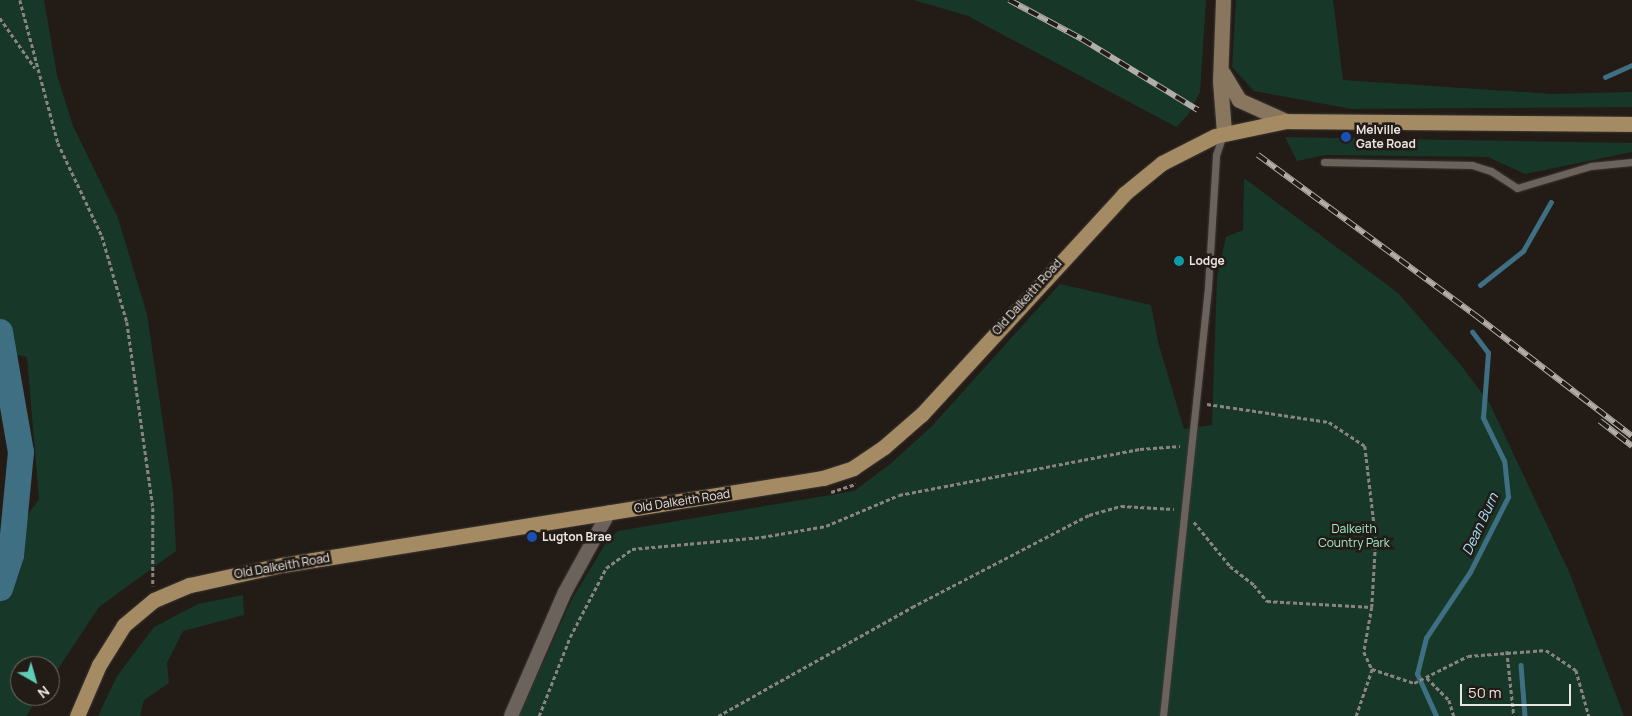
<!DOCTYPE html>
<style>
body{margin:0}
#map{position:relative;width:1632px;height:716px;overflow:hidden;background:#221b16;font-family:Manrope,sans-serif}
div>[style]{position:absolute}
.green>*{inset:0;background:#173829}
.stream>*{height:4.5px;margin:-2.25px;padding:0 2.25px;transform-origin:2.25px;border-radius:2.25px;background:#3f6f82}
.river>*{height:26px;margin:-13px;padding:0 13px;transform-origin:13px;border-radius:13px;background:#3f6f82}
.path>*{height:2.5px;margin-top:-1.25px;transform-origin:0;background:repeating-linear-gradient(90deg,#8a847f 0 4px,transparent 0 6.5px)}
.roads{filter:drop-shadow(0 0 1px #3d3734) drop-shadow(0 0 1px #3d3734)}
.lane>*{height:7px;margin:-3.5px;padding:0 3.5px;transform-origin:3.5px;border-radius:3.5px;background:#6b625c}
.street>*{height:14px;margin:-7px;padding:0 7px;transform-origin:7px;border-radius:7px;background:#6b625c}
.secondary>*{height:15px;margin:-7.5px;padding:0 7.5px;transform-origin:7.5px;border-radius:7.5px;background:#88765f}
.primary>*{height:15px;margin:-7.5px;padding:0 7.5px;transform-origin:7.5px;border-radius:7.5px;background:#a58b63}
.rail>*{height:5.5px;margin-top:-2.75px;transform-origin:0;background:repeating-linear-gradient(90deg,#221b16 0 11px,#b2ada8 0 22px);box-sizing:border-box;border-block:1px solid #b2ada8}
.dots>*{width:14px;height:14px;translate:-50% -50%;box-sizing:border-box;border:2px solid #221b16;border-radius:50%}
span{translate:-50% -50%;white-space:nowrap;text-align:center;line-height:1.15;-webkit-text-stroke:5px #221b16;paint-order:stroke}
.poi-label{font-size:12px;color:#eae5e1;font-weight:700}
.left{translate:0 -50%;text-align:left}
.street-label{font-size:12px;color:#eae5e1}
.park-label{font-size:12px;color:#a2edc9}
.water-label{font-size:14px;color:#a5e3fd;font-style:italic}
.north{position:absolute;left:10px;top:656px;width:50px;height:50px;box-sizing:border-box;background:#221b16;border:1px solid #726c67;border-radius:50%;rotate:142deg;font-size:14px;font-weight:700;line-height:20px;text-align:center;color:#eae5e1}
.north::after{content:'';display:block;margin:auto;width:18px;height:22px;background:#5eceb8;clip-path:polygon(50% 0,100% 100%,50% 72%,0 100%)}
.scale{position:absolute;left:1460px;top:684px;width:111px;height:22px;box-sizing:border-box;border:2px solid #eae5e1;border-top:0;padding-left:6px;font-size:15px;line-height:18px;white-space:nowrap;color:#eae5e1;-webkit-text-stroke:4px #221b16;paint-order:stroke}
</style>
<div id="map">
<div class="green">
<div style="clip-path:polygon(0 0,44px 0,57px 75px,73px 126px,118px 218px,147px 314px,173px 492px,176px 551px,99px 607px,50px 681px,50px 666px,20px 666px,20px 696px,40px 696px,26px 716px,0 716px,0 554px,39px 499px,27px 357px,0 351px)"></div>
<div style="clip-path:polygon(914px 0,1206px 0,1200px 92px,1188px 115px,1176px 127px,968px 16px)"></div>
<div style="clip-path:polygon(1236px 0,1333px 0,1343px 80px,1552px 94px,1632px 92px,1632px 107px,1352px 109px,1254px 91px,1232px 67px)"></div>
<div style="clip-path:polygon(1285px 137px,1632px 143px,1632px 152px,1525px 174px,1488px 157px,1325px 155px,1297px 161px)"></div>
<div style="clip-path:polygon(1244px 178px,1398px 293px,1460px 364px,1490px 404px,1570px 574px,1624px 716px,519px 716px,572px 599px,607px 541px,618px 531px,854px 491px,889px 465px,932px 426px,1060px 284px,1151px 305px,1158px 342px,1184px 429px,1212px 425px,1217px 277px,1226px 237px,1243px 230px)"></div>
<div style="clip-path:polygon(243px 595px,244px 615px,183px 631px,167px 663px,169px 683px,144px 700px,140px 716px,98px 716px,117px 676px,154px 627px,198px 604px)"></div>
</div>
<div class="stream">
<div style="left:1605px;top:77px;width:30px;rotate:-24deg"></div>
<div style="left:1480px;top:285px;width:55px;rotate:-38.3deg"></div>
<div style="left:1523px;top:251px;width:56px;rotate:-60.3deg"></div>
<div style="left:1521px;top:665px;width:51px;rotate:85.5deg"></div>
<div style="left:1436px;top:716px;width:46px;rotate:-114.3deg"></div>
<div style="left:1417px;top:674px;width:37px;rotate:-76deg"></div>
<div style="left:1426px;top:638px;width:79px;rotate:-56.3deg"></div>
<div style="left:1470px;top:572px;width:84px;rotate:-63.1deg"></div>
<div style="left:1508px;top:497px;width:36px;rotate:-96deg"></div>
<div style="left:1504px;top:461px;width:48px;rotate:-116deg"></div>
<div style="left:1483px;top:418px;width:65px;rotate:-85.6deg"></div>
<div style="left:1488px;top:353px;width:26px;rotate:-127deg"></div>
</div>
<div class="river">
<div style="left:0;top:332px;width:122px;rotate:80.1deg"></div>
<div style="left:21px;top:452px;width:103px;rotate:95.5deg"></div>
<div style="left:11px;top:555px;width:35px;rotate:108deg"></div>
</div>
<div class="path">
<div style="left:20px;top:0;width:148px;rotate:75.1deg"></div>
<div style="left:58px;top:143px;width:103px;rotate:64.7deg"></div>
<div style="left:102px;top:236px;width:90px;rotate:73.8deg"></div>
<div style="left:127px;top:322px;width:188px;rotate:82deg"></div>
<div style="left:153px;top:508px;width:78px;rotate:90deg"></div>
<div style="left:0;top:18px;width:61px;rotate:55deg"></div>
<div style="left:1207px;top:404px;width:123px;rotate:8.4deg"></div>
<div style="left:1329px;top:422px;width:43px;rotate:33.7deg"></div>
<div style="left:1365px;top:446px;width:94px;rotate:83.3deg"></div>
<div style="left:1376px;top:539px;width:68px;rotate:93.4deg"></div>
<div style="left:1372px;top:607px;width:46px;rotate:100.1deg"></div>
<div style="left:1364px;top:652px;width:19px;rotate:65deg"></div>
<div style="left:1372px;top:669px;width:44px;rotate:18.4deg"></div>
<div style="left:1414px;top:683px;width:60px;rotate:-26.6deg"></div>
<div style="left:1468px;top:656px;width:78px;rotate:-4.4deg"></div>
<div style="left:1546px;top:650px;width:36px;rotate:34deg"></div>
<div style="left:1576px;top:670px;width:48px;rotate:74.2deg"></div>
<div style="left:831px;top:492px;width:26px;rotate:-18deg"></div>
<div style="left:1194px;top:522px;width:57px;rotate:50.7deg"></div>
<div style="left:1230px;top:566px;width:31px;rotate:38deg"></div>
<div style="left:1254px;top:585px;width:21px;rotate:51deg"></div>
<div style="left:1267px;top:601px;width:105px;rotate:3.3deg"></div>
<div style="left:1507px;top:651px;width:65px;rotate:83.9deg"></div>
<div style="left:1427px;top:678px;width:31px;rotate:45deg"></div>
<div style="left:1449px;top:700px;width:17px;rotate:73deg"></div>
<div style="left:539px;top:716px;width:85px;rotate:-68.6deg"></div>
<div style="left:570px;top:637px;width:78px;rotate:-62.4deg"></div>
<div style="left:606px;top:568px;width:32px;rotate:-36deg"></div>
<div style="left:632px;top:549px;width:131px;rotate:-5.3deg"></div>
<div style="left:762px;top:537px;width:65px;rotate:-9.8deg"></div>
<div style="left:826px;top:526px;width:79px;rotate:-23deg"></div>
<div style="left:899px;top:495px;width:245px;rotate:-10.8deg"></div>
<div style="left:1140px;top:449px;width:40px;rotate:-4.3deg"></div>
<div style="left:718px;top:716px;width:223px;rotate:-29.3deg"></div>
<div style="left:912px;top:607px;width:199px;rotate:-27.5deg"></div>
<div style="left:1089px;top:515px;width:33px;rotate:-16deg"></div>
<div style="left:1121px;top:506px;width:53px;rotate:3.2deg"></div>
<div style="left:1356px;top:716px;width:50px;rotate:-71.2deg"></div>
</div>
<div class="roads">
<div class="lane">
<div style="left:1324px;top:162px;width:148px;rotate:1.2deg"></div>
<div style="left:1472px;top:165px;width:20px;rotate:18deg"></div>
<div style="left:1491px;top:171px;width:31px;rotate:33deg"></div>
<div style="left:1517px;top:188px;width:77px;rotate:-16.6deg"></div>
<div style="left:1591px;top:166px;width:41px;rotate:-5.6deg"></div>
<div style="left:1163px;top:716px;width:431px;rotate:-84deg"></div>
<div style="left:1208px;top:287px;width:132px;rotate:-86.5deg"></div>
<div style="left:1216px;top:155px;width:21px;rotate:-71deg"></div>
</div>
<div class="street">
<div style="left:511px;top:716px;width:135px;rotate:-66.5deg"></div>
<div style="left:565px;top:592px;width:91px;rotate:-61.2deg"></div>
</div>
<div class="secondary">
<div style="left:1223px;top:0;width:81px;rotate:92.1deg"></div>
<div style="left:1220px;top:81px;width:51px;rotate:85.5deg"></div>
<div style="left:1223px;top:73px;width:31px;rotate:59deg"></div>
<div style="left:1239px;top:100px;width:51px;rotate:24.1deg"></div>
</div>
<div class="primary">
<div style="left:77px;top:716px;width:56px;rotate:-66.7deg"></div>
<div style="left:99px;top:665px;width:47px;rotate:-58deg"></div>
<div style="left:124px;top:625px;width:39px;rotate:-40deg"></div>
<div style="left:154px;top:600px;width:39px;rotate:-23deg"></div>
<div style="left:190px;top:585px;width:94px;rotate:-12.3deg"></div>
<div style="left:282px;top:565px;width:548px;rotate:-9.14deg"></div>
<div style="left:823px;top:478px;width:32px;rotate:-18deg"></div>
<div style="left:853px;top:468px;width:37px;rotate:-34deg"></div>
<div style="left:884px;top:447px;width:50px;rotate:-41deg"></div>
<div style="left:922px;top:414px;width:299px;rotate:-47.4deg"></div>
<div style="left:1124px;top:194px;width:49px;rotate:-39.2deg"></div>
<div style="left:1162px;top:163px;width:59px;rotate:-27deg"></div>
<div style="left:1215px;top:136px;width:73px;rotate:-11.9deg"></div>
<div style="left:1286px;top:121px;width:346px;rotate:0.5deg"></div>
</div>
</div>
<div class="rail">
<div style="left:1009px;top:0;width:83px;rotate:28.1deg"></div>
<div style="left:1082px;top:39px;width:136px;rotate:31.5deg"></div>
<div style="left:1258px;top:155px;width:270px;rotate:36.4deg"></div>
<div style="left:1475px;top:315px;width:198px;rotate:37.6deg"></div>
<div style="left:1600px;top:421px;width:41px;rotate:38deg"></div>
</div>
<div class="dots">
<div style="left:1346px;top:137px;background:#1a4fb4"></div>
<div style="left:1179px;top:261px;background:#0f9aa8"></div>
<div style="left:532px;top:537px;background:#1a4fb4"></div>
</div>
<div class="poi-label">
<span class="left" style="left:1356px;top:137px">Melville<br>Gate Road</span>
<span class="left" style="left:1189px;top:261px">Lodge</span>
<span class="left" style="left:542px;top:537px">Lugton Brae</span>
</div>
<div class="street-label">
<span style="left:1027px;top:297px;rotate:-48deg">Old Dalkeith Road</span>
<span style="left:682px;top:501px;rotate:-9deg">Old Dalkeith Road</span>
<span style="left:282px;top:566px;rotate:-10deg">Old Dalkeith Road</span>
</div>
<div class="park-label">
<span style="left:1354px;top:536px">Dalkeith<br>Country Park</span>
</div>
<div class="water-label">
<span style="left:1480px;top:524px;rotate:-65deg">Dean Burn</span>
</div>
<div class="north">N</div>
<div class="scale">50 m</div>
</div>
